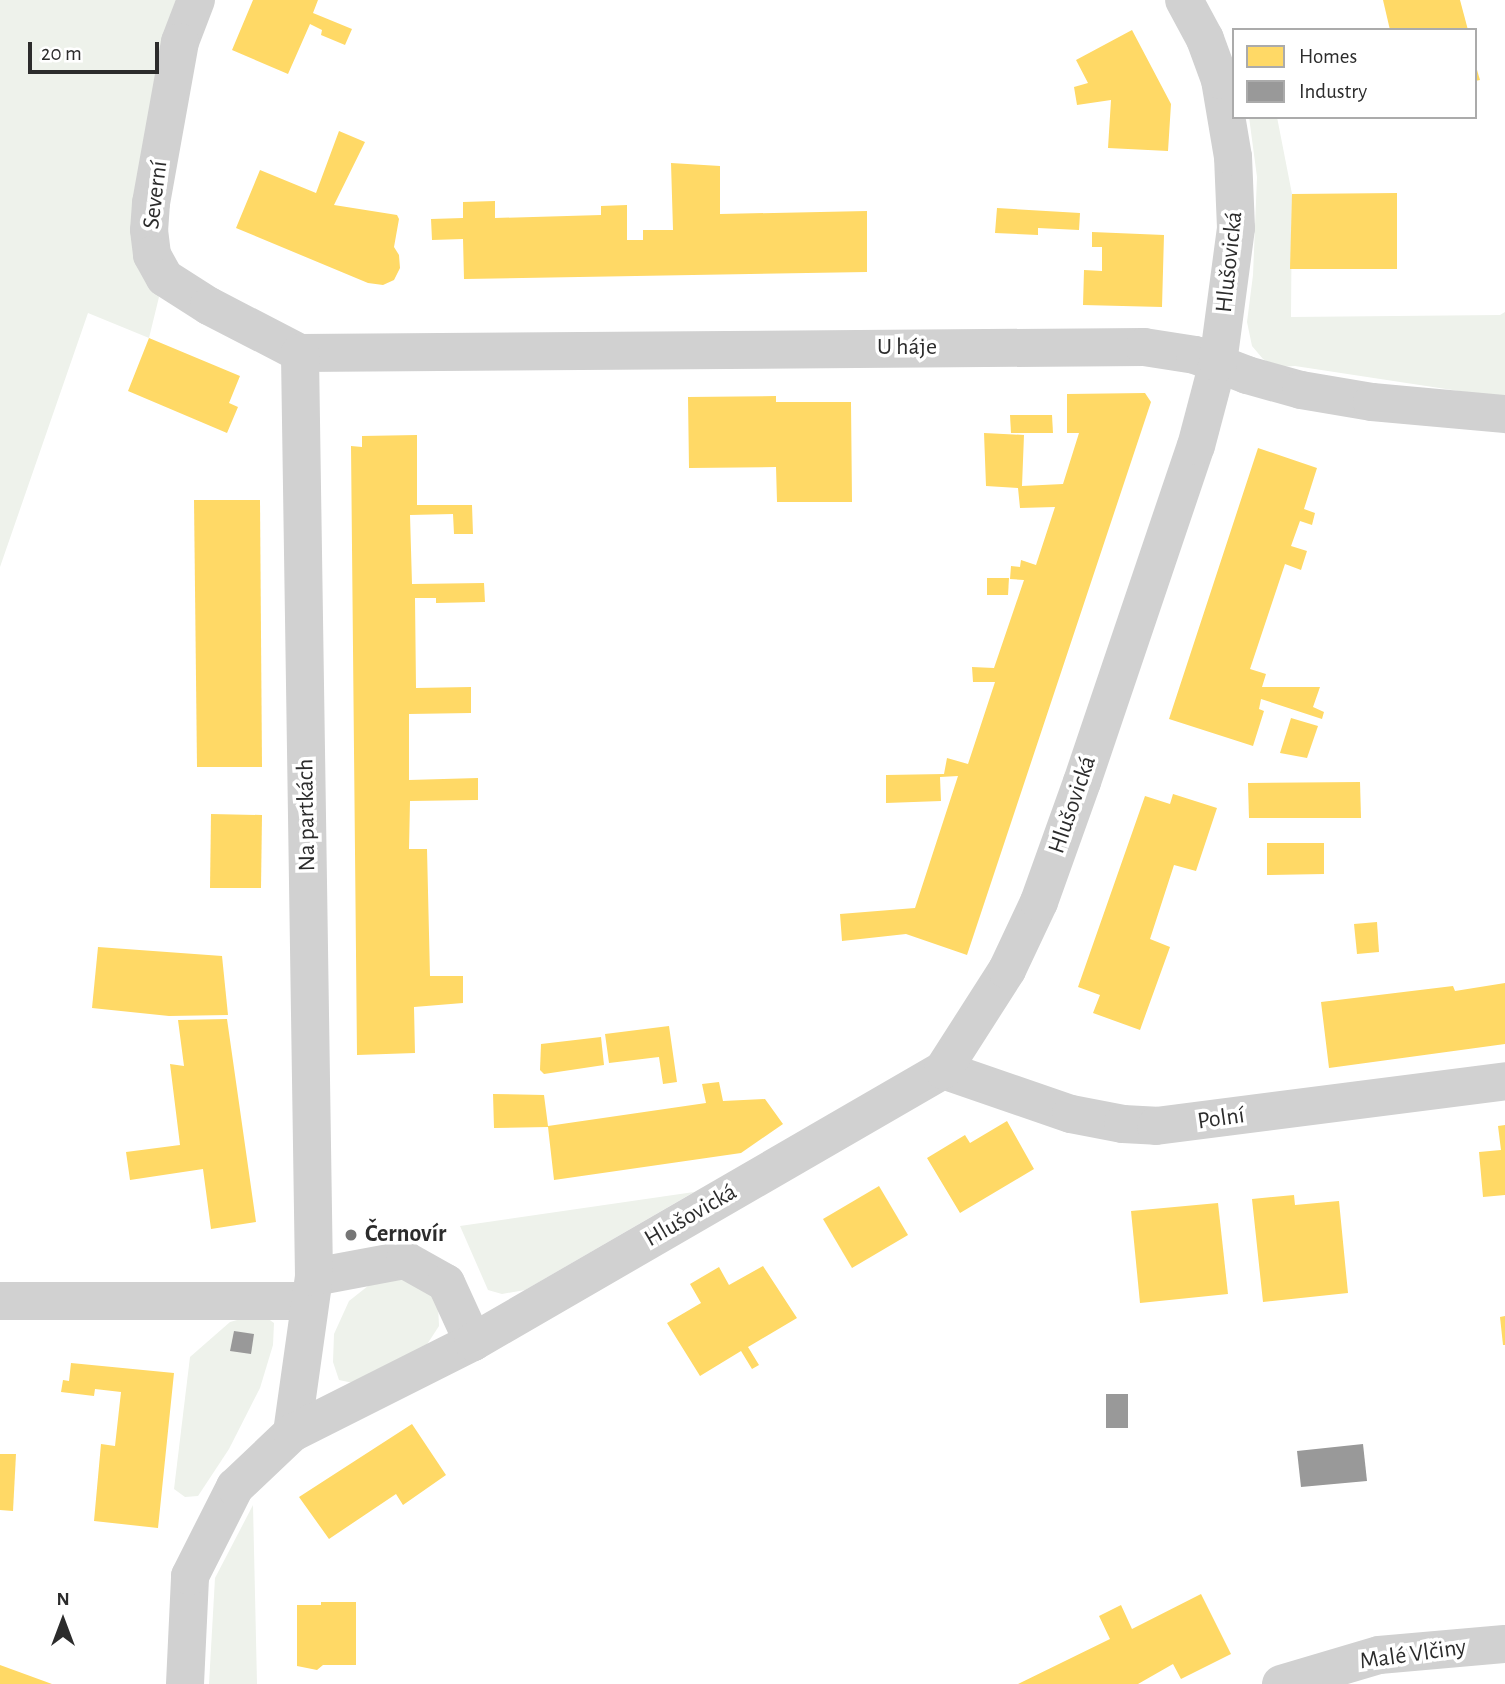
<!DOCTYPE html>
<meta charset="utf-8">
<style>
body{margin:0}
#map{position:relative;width:1505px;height:1684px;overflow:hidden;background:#fff;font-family:"Alegreya Sans",sans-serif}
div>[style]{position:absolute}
.green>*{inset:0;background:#eef2eb}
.homes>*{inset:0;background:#ffd966}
.industry>*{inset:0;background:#999}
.minor>*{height:38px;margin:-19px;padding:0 19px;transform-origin:19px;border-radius:19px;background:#d1d1d1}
.dots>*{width:19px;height:19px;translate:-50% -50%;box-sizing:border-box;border:4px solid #fff;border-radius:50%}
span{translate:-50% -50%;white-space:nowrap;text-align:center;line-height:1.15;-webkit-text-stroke:7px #fff;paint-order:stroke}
.street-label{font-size:24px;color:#2c2c2c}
.poi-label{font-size:24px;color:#2c2c2c;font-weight:700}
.left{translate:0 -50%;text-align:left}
.legend{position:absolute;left:1232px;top:28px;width:245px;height:91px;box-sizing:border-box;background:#fff;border:2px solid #ababab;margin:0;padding:9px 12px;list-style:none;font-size:21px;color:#2c2c2c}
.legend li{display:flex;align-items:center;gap:14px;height:35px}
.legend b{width:35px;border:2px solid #ababab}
.north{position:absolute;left:28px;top:1586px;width:70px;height:70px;-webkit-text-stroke:5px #fff;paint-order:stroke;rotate:0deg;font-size:19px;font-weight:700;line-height:28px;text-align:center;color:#2c2c2c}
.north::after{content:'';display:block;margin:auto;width:24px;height:32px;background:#2c2c2c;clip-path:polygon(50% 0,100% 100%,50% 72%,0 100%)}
.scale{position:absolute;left:28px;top:42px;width:131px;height:32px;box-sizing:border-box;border:4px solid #2c2c2c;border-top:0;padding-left:9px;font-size:21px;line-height:24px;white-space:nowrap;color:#2c2c2c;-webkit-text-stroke:5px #fff;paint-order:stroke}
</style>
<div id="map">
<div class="green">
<div style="clip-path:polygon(0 0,195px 0,133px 202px,159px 297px,149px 338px,88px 313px,0 567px)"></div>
<div style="clip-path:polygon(1249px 117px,1277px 117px,1292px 194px,1291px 317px,1500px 315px,1505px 312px,1505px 398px,1295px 366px,1277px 367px,1263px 359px,1252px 346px,1247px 322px,1253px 275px,1257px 177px)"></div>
<div style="clip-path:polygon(694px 1192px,525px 1290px,502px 1294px,488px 1290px,460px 1226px)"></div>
<div style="clip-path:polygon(404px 1278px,430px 1291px,438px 1304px,439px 1326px,426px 1346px,358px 1384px,339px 1380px,333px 1362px,334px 1334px,349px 1301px,373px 1282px)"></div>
<div style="clip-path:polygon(248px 1317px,267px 1318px,274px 1323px,273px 1345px,260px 1388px,229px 1449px,198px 1496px,185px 1497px,174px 1489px,190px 1357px,230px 1322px)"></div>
<div style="clip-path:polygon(253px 1505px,257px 1684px,209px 1684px,215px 1578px)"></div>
</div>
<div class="homes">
<div style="clip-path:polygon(253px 0,318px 0,313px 13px,352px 29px,345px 45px,321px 35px,322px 30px,310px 24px,288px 74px,232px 50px)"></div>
<div style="clip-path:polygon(1383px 0,1460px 0,1468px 30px,1390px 30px)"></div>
<div style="clip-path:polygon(1132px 30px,1171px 104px,1168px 151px,1108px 148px,1111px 100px,1077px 105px,1074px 87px,1088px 83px,1076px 60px)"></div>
<div style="clip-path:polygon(1475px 63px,1480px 80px,1475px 81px)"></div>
<div style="clip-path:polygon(339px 131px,365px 142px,334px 205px,397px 215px,399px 219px,394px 247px,399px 255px,400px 268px,394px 280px,383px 285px,368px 283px,236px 228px,260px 170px,316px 193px)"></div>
<div style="clip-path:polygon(671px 163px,720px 166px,720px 214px,867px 211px,867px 272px,464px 279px,463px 239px,432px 240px,431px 219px,463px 218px,463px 202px,495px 201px,495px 218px,601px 215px,601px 206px,627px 205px,627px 240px,643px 240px,643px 230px,673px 230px)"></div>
<div style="clip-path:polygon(1397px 193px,1397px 269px,1290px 269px,1292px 194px)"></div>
<div style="clip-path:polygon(997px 208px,1080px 213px,1079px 230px,1038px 228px,1038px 235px,995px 233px)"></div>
<div style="clip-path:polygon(1092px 232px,1164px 235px,1162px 307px,1083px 305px,1084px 270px,1102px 271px,1102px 247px,1092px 247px)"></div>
<div style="clip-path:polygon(149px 338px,240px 376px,229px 403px,238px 407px,227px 433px,128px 391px)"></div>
<div style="clip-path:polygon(1145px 393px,1151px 402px,967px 955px,906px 934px,842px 941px,840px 914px,915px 908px,958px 776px,940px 777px,941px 801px,886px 803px,886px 775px,944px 774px,947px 758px,968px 764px,995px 682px,973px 682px,972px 667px,994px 668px,1024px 580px,1010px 579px,1011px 566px,1020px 567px,1021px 560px,1036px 565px,1055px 507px,1020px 508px,1018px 488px,986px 486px,984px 433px,1024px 435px,1022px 486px,1063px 484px,1079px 433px,1067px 433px,1067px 394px)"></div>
<div style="clip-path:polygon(776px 396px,776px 402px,851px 402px,852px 502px,777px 502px,776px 467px,689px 468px,688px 397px)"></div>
<div style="clip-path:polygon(1010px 415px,1052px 415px,1053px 433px,1011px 433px)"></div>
<div style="clip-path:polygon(417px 435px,417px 505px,472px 505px,473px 534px,454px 534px,453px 514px,410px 515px,412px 584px,484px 583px,485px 602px,436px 603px,436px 598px,415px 598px,416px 688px,471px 687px,471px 713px,409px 714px,409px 780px,478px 778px,478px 800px,410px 801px,409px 849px,427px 849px,430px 976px,463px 976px,463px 1003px,414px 1007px,415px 1053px,357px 1055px,351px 446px,362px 447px,362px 436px)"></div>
<div style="clip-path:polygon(1258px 448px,1317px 468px,1304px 509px,1315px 513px,1312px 525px,1300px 521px,1291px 546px,1307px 551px,1301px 570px,1285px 564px,1250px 669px,1266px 674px,1262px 687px,1320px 687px,1313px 707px,1324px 712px,1322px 719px,1261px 699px,1259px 709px,1264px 711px,1253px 746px,1169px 719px)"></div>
<div style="clip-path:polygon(194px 500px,260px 500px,262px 767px,197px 767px)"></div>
<div style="clip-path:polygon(987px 578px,1009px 578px,1008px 595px,987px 595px)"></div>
<div style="clip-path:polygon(1291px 718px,1318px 726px,1307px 758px,1280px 753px)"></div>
<div style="clip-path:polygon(1360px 782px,1361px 818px,1249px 818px,1248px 783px)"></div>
<div style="clip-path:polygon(1173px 794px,1217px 808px,1196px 871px,1174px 865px,1150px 939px,1170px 947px,1140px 1030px,1093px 1013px,1100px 995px,1078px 987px,1145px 796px,1170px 804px)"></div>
<div style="clip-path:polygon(211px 814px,262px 815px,261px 888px,210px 888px)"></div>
<div style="clip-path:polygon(1267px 843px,1324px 843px,1324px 874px,1267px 875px)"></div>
<div style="clip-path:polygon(1377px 922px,1379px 952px,1357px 954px,1354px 924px)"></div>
<div style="clip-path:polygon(98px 947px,222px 956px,228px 1015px,169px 1016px,92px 1008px)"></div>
<div style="clip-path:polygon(1505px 983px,1505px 1044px,1329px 1068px,1321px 1002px,1453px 986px,1455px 991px)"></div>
<div style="clip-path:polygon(227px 1019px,256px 1222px,211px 1229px,203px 1169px,130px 1180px,126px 1152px,180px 1145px,170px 1064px,184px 1066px,178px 1020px)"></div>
<div style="clip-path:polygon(669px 1026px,677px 1082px,663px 1084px,659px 1057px,609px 1063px,605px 1034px)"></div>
<div style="clip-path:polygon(601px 1037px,604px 1065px,544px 1074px,540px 1070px,541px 1044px)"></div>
<div style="clip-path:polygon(719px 1082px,723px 1101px,765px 1099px,783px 1124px,741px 1153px,554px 1180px,548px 1127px,494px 1128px,493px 1094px,544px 1095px,548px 1126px,706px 1103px,702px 1084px)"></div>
<div style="clip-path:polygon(1007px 1121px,1034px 1169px,960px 1213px,927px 1158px,965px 1135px,970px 1143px)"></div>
<div style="clip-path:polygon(1505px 1125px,1505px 1195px,1483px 1197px,1479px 1152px,1501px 1150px,1498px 1126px)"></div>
<div style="clip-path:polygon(879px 1186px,908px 1235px,852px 1268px,823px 1219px)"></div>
<div style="clip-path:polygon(1294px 1195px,1295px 1205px,1339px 1201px,1348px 1293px,1263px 1302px,1252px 1199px)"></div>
<div style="clip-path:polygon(1218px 1203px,1228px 1294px,1140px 1303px,1131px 1211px)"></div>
<div style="clip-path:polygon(763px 1266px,797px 1318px,748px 1347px,759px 1365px,752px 1369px,741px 1351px,700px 1376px,667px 1323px,701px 1303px,690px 1284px,719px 1267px,729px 1285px)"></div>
<div style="clip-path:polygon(1505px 1316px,1505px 1345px,1503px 1345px,1500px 1317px)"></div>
<div style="clip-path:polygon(71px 1363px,174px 1373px,158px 1528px,94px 1521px,101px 1444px,115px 1446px,121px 1392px,95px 1389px,94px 1396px,61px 1392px,63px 1380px,69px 1381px)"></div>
<div style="clip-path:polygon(412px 1424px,446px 1475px,403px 1505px,396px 1494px,329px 1539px,299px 1497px)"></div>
<div style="clip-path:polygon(0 1454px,16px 1454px,13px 1511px,0 1510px)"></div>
<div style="clip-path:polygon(1201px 1594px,1231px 1654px,1181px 1679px,1173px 1664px,1138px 1684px,1018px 1684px,1110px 1639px,1099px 1616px,1121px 1605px,1132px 1629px)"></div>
<div style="clip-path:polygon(321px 1602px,356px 1602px,356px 1665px,323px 1665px,317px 1670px,297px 1666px,297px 1605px,321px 1605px)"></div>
<div style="clip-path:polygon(0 1665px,52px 1684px,0 1684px)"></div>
</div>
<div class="industry">
<div style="clip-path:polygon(234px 1331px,254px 1334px,251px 1354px,230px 1351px)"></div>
<div style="clip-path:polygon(1106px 1394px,1128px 1394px,1128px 1428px,1106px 1428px)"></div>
<div style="clip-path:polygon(1363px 1444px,1367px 1481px,1301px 1487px,1297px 1451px)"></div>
</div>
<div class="minor">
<div style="left:196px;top:0;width:45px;rotate:110.9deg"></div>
<div style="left:180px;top:42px;width:164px;rotate:100.2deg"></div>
<div style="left:151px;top:203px;width:27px;rotate:94deg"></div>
<div style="left:149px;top:230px;width:25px;rotate:83deg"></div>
<div style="left:152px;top:255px;width:26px;rotate:61deg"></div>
<div style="left:165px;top:278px;width:52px;rotate:32.5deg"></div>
<div style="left:209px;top:306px;width:102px;rotate:27.3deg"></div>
<div style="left:300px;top:353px;width:844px;rotate:-0.41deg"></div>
<div style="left:1144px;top:347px;width:52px;rotate:8.9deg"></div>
<div style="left:1195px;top:355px;width:56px;rotate:21deg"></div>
<div style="left:1247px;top:375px;width:56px;rotate:15.5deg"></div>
<div style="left:1301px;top:390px;width:72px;rotate:9.6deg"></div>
<div style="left:1372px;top:402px;width:134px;rotate:5.2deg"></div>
<div style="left:943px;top:1070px;width:135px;rotate:19deg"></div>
<div style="left:1071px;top:1114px;width:53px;rotate:10.9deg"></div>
<div style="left:1123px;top:1124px;width:33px;rotate:3deg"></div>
<div style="left:1156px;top:1126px;width:352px;rotate:-7.3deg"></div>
<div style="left:314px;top:1277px;width:93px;rotate:-10.6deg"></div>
<div style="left:405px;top:1260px;width:47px;rotate:29.3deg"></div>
<div style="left:446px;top:1283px;width:65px;rotate:65.4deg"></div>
<div style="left:0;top:1301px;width:310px"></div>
<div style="left:292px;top:1433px;width:158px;rotate:-82deg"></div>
<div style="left:314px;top:1277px;width:924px;rotate:-90.87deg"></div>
<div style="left:185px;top:1684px;width:108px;rotate:-87.3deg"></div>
<div style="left:190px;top:1576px;width:100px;rotate:-63.2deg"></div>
<div style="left:235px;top:1487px;width:79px;rotate:-43.5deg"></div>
<div style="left:292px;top:1433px;width:203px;rotate:-26.7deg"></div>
<div style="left:473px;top:1342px;width:543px;rotate:-30.06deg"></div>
<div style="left:943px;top:1070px;width:119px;rotate:-57.4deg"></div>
<div style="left:1007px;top:970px;width:75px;rotate:-64.8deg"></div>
<div style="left:1039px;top:902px;width:127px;rotate:-70.3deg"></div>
<div style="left:1082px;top:782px;width:355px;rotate:-71.3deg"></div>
<div style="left:1196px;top:446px;width:86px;rotate:-75.2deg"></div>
<div style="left:1218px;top:363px;width:136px;rotate:-82.4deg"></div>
<div style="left:1236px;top:228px;width:71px;rotate:-92.4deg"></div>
<div style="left:1233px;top:157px;width:78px;rotate:-99.6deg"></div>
<div style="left:1220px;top:80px;width:44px;rotate:-110.1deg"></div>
<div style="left:1205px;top:39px;width:44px;rotate:-118.3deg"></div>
<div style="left:1281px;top:1684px;width:102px;rotate:-16.5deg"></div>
<div style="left:1379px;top:1655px;width:126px;rotate:-5deg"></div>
</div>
<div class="dots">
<div style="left:351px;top:1235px;background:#767676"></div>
</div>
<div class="street-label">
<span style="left:156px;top:195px;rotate:-83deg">Severní</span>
<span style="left:1230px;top:262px;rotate:-84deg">Hlušovická</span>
<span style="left:907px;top:348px">U háje</span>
<span style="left:1073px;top:805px;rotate:-71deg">Hlušovická</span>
<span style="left:307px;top:815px;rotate:-91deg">Na partkách</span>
<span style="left:1221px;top:1119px;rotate:-8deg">Polní</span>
<span style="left:691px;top:1216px;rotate:-30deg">Hlušovická</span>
<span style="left:1413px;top:1655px;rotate:-8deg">Malé Vlčiny</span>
</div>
<div class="poi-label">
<span class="left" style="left:365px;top:1235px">Černovír</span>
</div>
<ul class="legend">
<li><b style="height:19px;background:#ffd966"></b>Homes</li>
<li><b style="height:19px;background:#999"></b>Industry</li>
</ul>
<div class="north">N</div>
<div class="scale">20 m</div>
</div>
